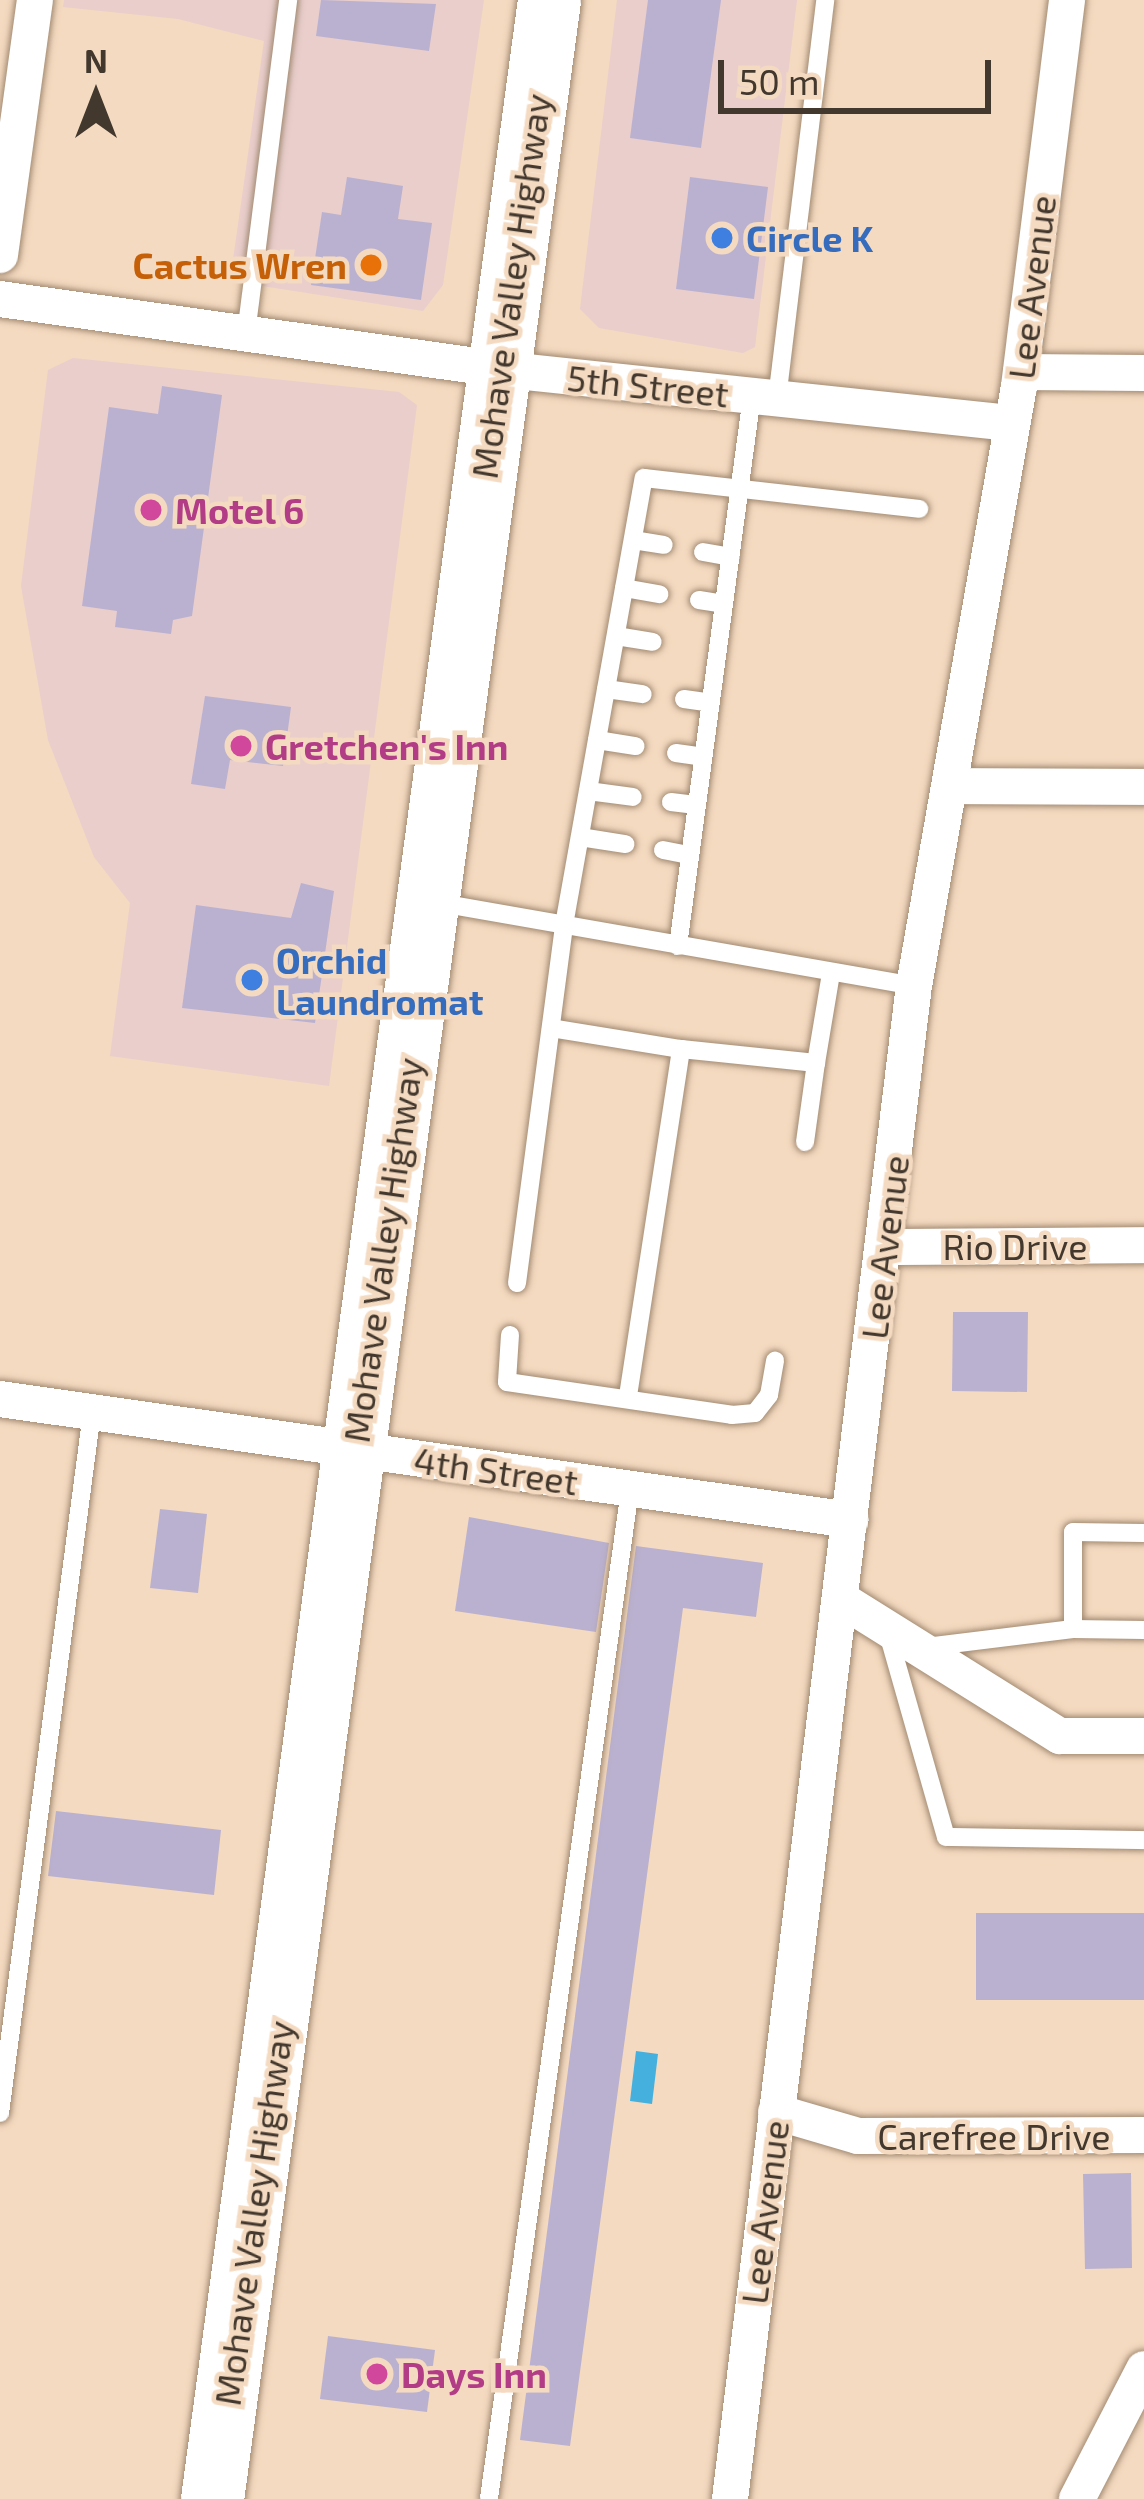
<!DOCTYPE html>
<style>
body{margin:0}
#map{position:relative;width:1144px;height:2499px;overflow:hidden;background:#f4dac0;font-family:"Exo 2",sans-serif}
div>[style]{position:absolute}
.commercial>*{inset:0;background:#e9cecc}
.water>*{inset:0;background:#45b0dd}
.building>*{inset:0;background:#bab1d0}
.roads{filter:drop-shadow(0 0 3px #a28a72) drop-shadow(0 0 3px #a28a72)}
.lane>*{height:18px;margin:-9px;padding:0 9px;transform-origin:9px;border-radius:9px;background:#fff}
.street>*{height:36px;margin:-18px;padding:0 18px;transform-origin:18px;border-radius:18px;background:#fff}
.highway>*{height:63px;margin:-31.5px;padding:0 31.5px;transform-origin:31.5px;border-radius:31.5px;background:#fff}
.dots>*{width:33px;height:33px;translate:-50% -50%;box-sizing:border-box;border:6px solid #f4dac0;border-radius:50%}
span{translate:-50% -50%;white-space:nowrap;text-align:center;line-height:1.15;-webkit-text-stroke:9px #f4dac0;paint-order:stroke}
.shop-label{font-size:36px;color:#366cbe;font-weight:700}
.left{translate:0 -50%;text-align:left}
.food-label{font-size:36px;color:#c56008;font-weight:700}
.right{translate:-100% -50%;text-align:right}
.street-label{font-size:36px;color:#43382e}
.hotel-label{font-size:36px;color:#b23c85;font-weight:700}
.north{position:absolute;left:36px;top:36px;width:120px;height:120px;-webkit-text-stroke:9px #f4dac0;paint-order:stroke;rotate:0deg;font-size:33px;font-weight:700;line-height:48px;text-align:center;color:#43382e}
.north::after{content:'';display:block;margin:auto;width:42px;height:54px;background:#43382e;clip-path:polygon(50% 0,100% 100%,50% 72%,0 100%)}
.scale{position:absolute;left:718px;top:60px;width:273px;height:54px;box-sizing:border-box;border:6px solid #43382e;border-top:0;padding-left:15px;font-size:36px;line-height:42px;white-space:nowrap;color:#43382e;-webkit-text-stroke:9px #f4dac0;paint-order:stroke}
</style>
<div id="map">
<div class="commercial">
<div style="clip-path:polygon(64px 0,484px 0,443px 285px,423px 311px,230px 281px,264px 41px,178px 19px,63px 7px)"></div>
<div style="clip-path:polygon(617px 0,797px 0,755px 347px,743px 353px,599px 328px,580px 309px)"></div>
<div style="clip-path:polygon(73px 358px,399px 392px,417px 405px,329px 1086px,110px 1056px,130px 903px,94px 857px,48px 740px,21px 586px,48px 370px)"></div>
</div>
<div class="water">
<div style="clip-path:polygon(636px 2051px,658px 2054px,652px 2104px,630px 2101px)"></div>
</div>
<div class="building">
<div style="clip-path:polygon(321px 0,436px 4px,429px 51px,316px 36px)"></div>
<div style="clip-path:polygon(648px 0,721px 0,701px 148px,630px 138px)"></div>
<div style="clip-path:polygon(347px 177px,403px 186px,398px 219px,432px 223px,421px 300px,311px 285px,322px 212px,341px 215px)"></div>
<div style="clip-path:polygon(690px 177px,768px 187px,754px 299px,676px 289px)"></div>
<div style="clip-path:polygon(162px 386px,222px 395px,192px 616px,173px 620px,171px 634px,115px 627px,117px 611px,82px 606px,109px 407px,158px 414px)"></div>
<div style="clip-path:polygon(205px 696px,291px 707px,283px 766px,230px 760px,225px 789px,191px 784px)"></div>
<div style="clip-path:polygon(301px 883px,334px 891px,315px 1023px,182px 1008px,196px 905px,291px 918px)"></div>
<div style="clip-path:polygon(953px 1312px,1028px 1312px,1027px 1392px,952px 1391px)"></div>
<div style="clip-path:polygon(160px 1509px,207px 1514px,198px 1593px,150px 1588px)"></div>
<div style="clip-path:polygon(469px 1517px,609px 1543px,596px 1632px,455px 1611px)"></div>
<div style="clip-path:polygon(636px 1546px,763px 1563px,756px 1617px,683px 1608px,570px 2446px,520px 2440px)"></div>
<div style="clip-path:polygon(56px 1811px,221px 1830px,214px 1895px,48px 1876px)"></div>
<div style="clip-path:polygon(976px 1913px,1144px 1913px,1144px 2000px,976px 2000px)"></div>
<div style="clip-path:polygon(1131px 2173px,1132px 2268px,1085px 2269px,1083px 2174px)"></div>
<div style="clip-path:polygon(328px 2336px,435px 2350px,427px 2412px,320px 2399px)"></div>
</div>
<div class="roads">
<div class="lane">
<div style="left:246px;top:334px;width:337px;rotate:-82.8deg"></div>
<div style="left:777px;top:399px;width:402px;rotate:-83.1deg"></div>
<div style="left:633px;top:540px;width:31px;rotate:9deg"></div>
<div style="left:703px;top:552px;width:28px;rotate:10deg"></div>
<div style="left:624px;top:588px;width:36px;rotate:10deg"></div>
<div style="left:699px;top:600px;width:25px;rotate:9deg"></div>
<div style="left:616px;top:636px;width:37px;rotate:9deg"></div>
<div style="left:606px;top:689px;width:37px;rotate:8deg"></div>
<div style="left:684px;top:699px;width:27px;rotate:8deg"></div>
<div style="left:597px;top:740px;width:39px;rotate:9deg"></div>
<div style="left:676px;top:753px;width:27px;rotate:8deg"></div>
<div style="left:588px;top:791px;width:45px;rotate:7.6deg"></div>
<div style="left:671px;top:802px;width:25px;rotate:7deg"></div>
<div style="left:580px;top:837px;width:46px;rotate:8.8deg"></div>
<div style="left:663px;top:850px;width:26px;rotate:11deg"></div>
<div style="left:434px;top:902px;width:487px;rotate:9.9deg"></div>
<div style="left:678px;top:946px;width:555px;rotate:-82.34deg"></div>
<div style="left:551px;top:1028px;width:132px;rotate:9.2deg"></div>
<div style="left:805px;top:1142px;width:80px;rotate:-82.1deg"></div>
<div style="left:517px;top:1283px;width:361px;rotate:-82.5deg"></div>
<div style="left:564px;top:925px;width:454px;rotate:-79.9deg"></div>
<div style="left:644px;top:478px;width:277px;rotate:6.4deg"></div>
<div style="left:510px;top:1335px;width:47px;rotate:93.7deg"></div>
<div style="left:507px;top:1382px;width:227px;rotate:8.3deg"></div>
<div style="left:732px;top:1415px;width:23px;rotate:-5deg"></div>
<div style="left:755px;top:1413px;width:23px;rotate:-52deg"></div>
<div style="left:769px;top:1395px;width:35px;rotate:-80deg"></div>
<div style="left:628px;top:1396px;width:351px;rotate:-81.3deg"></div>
<div style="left:681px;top:1049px;width:136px;rotate:5.9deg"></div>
<div style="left:816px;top:1063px;width:91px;rotate:-80.5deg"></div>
<div style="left:1073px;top:1629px;width:97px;rotate:-90deg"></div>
<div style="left:1073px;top:1532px;width:71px;rotate:0.8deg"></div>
<div style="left:887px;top:1630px;width:215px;rotate:74.1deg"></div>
<div style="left:946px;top:1837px;width:198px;rotate:0.9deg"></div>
<div style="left:926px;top:1647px;width:148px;rotate:-7deg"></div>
<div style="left:1073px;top:1629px;width:71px;rotate:0.8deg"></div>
<div style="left:0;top:2113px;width:707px;rotate:-82.52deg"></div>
<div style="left:489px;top:2498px;width:1019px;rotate:-82.04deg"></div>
</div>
<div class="street">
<div style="left:0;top:255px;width:257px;rotate:-82.2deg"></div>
<div style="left:0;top:299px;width:503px;rotate:8deg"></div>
<div style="left:498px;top:369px;width:516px;rotate:6.01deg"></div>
<div style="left:1021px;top:372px;width:123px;rotate:0.5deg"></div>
<div style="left:950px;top:786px;width:194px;rotate:0.3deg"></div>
<div style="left:885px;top:1247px;width:259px;rotate:-0.4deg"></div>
<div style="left:0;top:1399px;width:859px;rotate:8.1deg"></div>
<div style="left:842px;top:1600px;width:257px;rotate:32deg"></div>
<div style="left:1060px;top:1736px;width:84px"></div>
<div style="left:776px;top:2112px;width:85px;rotate:16.3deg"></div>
<div style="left:858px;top:2136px;width:286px;rotate:-0.2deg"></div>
<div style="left:730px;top:2499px;width:1524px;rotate:-83.07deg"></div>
<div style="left:914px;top:986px;width:609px;rotate:-80.07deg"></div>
<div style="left:1019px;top:386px;width:389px;rotate:-82.9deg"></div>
<div style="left:1077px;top:2499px;width:146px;rotate:-62.7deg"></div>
</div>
<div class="highway">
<div style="left:212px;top:2499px;width:2522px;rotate:-82.32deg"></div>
</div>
</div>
<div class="dots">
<div style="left:722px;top:238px;background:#3f7fe0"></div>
<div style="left:371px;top:265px;background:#e8710a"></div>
<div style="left:151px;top:510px;background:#d1479c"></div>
<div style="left:241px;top:746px;background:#d1479c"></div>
<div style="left:252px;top:980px;background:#3f7fe0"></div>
<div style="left:377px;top:2374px;background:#d1479c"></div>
</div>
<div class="shop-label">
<span class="left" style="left:746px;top:238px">Circle K</span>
<span class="left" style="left:276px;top:980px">Orchid<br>Laundromat</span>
</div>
<div class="food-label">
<span class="right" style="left:347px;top:265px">Cactus Wren</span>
</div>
<div class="street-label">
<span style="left:510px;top:286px;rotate:-82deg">Mohave Valley Highway</span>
<span style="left:1031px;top:287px;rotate:-83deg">Lee Avenue</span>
<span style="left:648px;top:385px;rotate:6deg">5th Street</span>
<span style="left:1015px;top:1246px">Rio Drive</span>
<span style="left:884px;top:1247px;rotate:-83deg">Lee Avenue</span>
<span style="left:382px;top:1250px;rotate:-82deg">Mohave Valley Highway</span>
<span style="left:496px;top:1470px;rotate:8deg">4th Street</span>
<span style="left:994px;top:2136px">Carefree Drive</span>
<span style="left:764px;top:2212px;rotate:-83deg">Lee Avenue</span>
<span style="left:253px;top:2213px;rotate:-82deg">Mohave Valley Highway</span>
</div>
<div class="hotel-label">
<span class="left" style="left:175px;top:510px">Motel 6</span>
<span class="left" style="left:265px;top:746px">Gretchen's Inn</span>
<span class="left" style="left:401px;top:2374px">Days Inn</span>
</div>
<div class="north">N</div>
<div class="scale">50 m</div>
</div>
